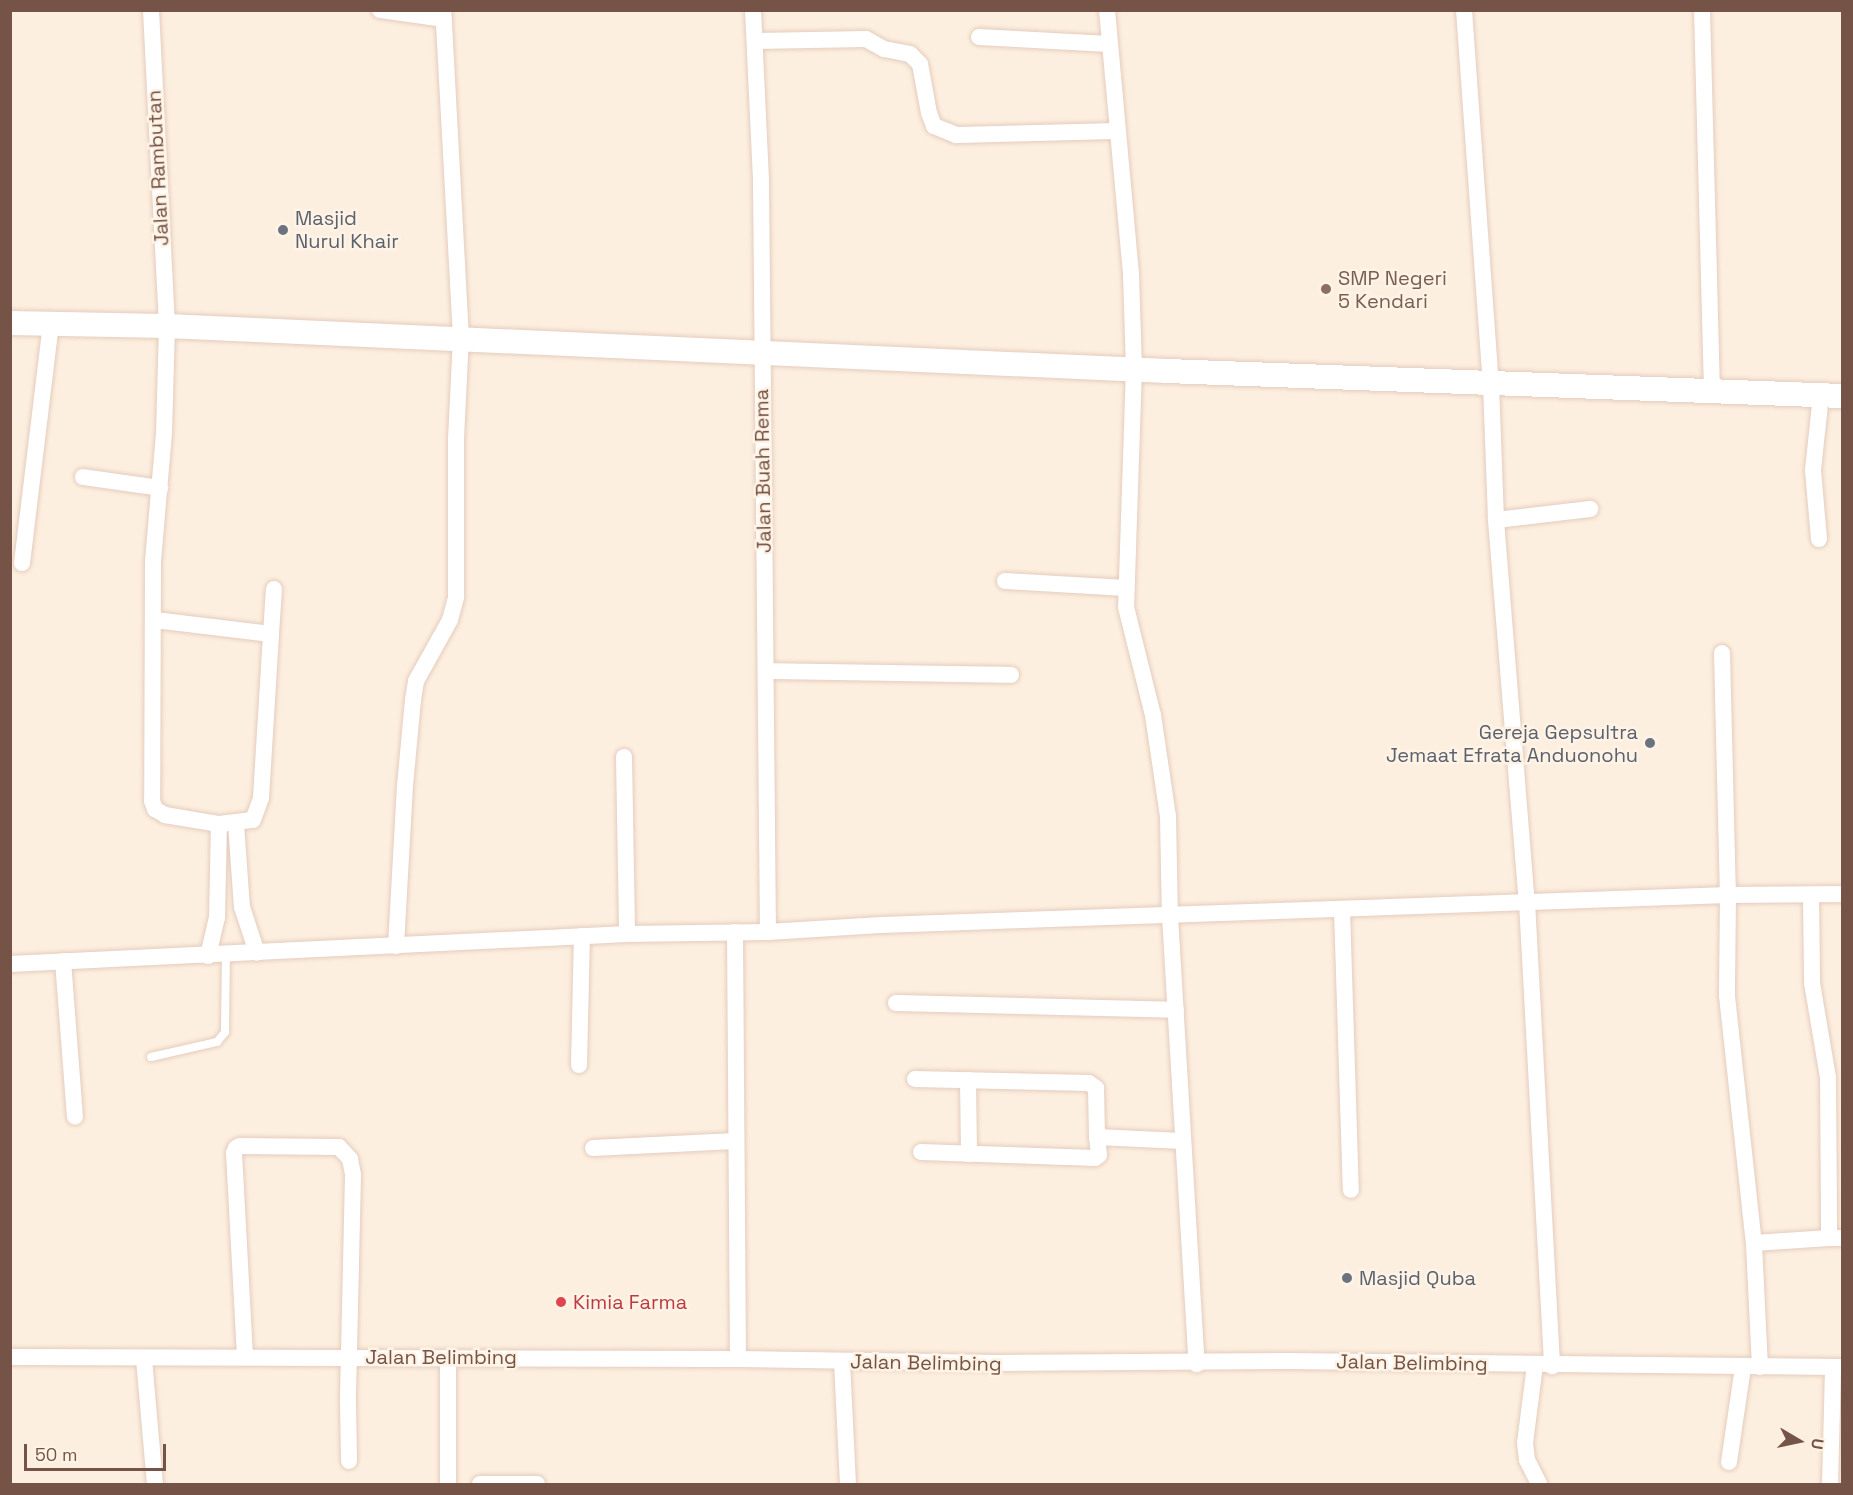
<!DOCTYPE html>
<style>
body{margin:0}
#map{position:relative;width:1853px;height:1495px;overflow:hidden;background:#fdefdf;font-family:"Space Grotesk",sans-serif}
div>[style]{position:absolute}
.roads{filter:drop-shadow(0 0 2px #e4ccbe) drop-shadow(0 0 2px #e4ccbe)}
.lane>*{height:8px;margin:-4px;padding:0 4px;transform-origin:4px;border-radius:4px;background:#fff}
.street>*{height:16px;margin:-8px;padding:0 8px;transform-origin:8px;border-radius:8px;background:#fff}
.secondary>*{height:24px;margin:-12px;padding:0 12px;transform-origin:12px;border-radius:12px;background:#fff}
.dots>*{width:16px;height:16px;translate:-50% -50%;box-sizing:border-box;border:3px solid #fff3e6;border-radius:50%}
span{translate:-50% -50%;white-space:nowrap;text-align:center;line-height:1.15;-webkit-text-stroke:5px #fff3e6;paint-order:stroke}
.street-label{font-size:20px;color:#755346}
.worship-label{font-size:20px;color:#5b616d}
.left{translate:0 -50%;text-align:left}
.right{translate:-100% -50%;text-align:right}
.education-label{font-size:20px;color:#785e54}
.health-label{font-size:20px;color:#be3a42}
.frame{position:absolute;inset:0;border:12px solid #755346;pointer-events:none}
.north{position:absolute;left:1769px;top:1411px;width:60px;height:60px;-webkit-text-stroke:4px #fff3e6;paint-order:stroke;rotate:99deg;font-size:16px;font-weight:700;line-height:24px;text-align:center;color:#755346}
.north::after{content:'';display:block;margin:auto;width:21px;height:27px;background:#755346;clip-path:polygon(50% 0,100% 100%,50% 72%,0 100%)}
.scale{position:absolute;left:24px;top:1444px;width:142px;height:27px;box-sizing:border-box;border:3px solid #755346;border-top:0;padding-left:8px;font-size:18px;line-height:21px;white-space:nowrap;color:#755346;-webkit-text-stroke:4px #fff3e6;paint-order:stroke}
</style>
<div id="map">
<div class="roads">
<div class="lane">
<div style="left:151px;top:1057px;width:68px;rotate:-12.8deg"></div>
<div style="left:217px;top:1042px;width:13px;rotate:-51deg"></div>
<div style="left:225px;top:1032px;width:77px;rotate:-89.3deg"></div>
</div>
<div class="street">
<div style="left:151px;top:10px;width:316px;rotate:87.1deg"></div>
<div style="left:167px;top:326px;width:107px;rotate:91.6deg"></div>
<div style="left:164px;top:433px;width:129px;rotate:94.9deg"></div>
<div style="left:153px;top:562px;width:239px;rotate:90.2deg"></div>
<div style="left:152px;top:801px;width:9px;rotate:69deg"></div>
<div style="left:155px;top:809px;width:12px;rotate:31deg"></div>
<div style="left:165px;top:815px;width:55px;rotate:9.5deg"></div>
<div style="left:219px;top:824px;width:34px;rotate:-7deg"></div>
<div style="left:253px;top:820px;width:23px;rotate:-70deg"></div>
<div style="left:261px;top:798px;width:164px;rotate:-86.5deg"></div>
<div style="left:271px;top:634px;width:117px;rotate:-173.1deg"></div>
<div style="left:380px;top:10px;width:64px;rotate:8.1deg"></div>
<div style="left:753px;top:10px;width:170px;rotate:87.3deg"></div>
<div style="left:761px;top:180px;width:752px;rotate:89.47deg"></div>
<div style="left:1107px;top:10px;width:265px;rotate:84.8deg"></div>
<div style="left:1131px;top:274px;width:94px;rotate:88.2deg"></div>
<div style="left:1134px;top:368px;width:239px;rotate:91.9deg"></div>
<div style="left:1126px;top:607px;width:111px;rotate:76deg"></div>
<div style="left:1153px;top:715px;width:102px;rotate:81.6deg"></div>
<div style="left:1168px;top:816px;width:100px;rotate:88.9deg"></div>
<div style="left:1170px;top:916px;width:449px;rotate:86.6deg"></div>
<div style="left:1464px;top:10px;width:375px;rotate:85.9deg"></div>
<div style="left:1491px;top:384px;width:136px;rotate:87.9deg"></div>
<div style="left:1496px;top:520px;width:383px;rotate:85.4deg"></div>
<div style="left:1527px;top:902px;width:465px;rotate:86.9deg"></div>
<div style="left:1702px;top:10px;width:382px;rotate:88.5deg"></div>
<div style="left:979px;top:37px;width:130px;rotate:3.1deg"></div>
<div style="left:755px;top:41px;width:111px;rotate:-1deg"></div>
<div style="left:866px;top:39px;width:21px;rotate:29deg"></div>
<div style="left:884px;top:49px;width:26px;rotate:11deg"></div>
<div style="left:910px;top:54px;width:14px;rotate:45deg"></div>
<div style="left:920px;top:64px;width:50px;rotate:79.6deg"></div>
<div style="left:929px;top:113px;width:14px;rotate:69deg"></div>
<div style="left:934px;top:126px;width:24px;rotate:22deg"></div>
<div style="left:956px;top:135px;width:161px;rotate:-1.4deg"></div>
<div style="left:83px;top:477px;width:78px;rotate:8.1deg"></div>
<div style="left:1496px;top:520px;width:95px;rotate:-6.7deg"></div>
<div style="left:1819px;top:539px;width:69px;rotate:-95deg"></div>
<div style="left:1813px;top:470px;width:75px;rotate:-83.9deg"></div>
<div style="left:22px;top:563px;width:241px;rotate:-83.1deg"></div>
<div style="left:1005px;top:581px;width:121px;rotate:3.3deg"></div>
<div style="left:271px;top:634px;width:45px;rotate:-86.2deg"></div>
<div style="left:1722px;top:653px;width:242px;rotate:88.6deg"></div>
<div style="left:1728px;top:895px;width:101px;rotate:90.6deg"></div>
<div style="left:1727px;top:996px;width:248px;rotate:83.8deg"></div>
<div style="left:766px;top:671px;width:245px;rotate:0.9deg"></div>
<div style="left:624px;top:757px;width:177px;rotate:89deg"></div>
<div style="left:236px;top:824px;width:83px;rotate:85.9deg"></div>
<div style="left:242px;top:907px;width:48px;rotate:71.9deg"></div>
<div style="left:1811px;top:895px;width:88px;rotate:89.3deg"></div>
<div style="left:1812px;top:983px;width:96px;rotate:80.4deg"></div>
<div style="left:1828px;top:1078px;width:160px;rotate:89.6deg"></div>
<div style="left:1829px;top:1238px;width:13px"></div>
<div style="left:1342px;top:910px;width:280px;rotate:88.2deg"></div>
<div style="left:735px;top:932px;width:427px;rotate:89.6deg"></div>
<div style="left:396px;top:946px;width:160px;rotate:-86.8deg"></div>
<div style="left:405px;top:786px;width:86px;rotate:-84.7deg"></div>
<div style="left:413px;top:700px;width:19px;rotate:-81deg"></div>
<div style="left:416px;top:681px;width:70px;rotate:-60.9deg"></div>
<div style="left:450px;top:620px;width:24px;rotate:-75deg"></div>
<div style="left:456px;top:597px;width:158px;rotate:-90deg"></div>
<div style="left:456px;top:439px;width:101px;rotate:-87.2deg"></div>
<div style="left:461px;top:338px;width:328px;rotate:-93.1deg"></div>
<div style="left:208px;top:956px;width:39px;rotate:-77deg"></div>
<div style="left:217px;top:918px;width:94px;rotate:-88.8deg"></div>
<div style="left:63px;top:961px;width:156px;rotate:85.6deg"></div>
<div style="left:10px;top:964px;width:618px;rotate:-2.78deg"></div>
<div style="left:627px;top:934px;width:141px;rotate:-0.8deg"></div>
<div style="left:768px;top:932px;width:113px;rotate:-3.5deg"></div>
<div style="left:881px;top:925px;width:848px;rotate:-2.03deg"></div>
<div style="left:1728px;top:895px;width:114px;rotate:-0.5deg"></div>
<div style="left:896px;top:1003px;width:280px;rotate:1.4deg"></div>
<div style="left:579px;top:1065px;width:129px;rotate:-88.7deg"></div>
<div style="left:915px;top:1079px;width:174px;rotate:1.3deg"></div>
<div style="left:1089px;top:1083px;width:9px;rotate:36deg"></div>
<div style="left:1096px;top:1088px;width:49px;rotate:88.8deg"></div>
<div style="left:968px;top:1080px;width:74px;rotate:89.2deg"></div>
<div style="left:593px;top:1148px;width:142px;rotate:-2.8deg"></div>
<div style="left:921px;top:1152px;width:174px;rotate:2deg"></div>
<div style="left:1095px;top:1158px;width:5px;rotate:-37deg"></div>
<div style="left:1099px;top:1155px;width:18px;rotate:-96deg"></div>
<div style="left:1097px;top:1137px;width:85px;rotate:2.7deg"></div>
<div style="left:245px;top:1356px;width:203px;rotate:-93.1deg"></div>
<div style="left:234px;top:1153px;width:5px;rotate:-68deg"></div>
<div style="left:236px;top:1148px;width:4px;rotate:-27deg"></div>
<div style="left:240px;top:1146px;width:99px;rotate:0.6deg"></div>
<div style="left:339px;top:1147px;width:16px;rotate:47deg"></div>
<div style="left:350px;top:1159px;width:16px;rotate:79deg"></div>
<div style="left:353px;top:1175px;width:228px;rotate:91.3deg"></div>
<div style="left:348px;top:1403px;width:58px;rotate:89deg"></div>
<div style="left:10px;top:1357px;width:728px;rotate:0.16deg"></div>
<div style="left:738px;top:1359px;width:259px;rotate:0.9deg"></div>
<div style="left:997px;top:1363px;width:289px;rotate:-0.4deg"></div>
<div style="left:1286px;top:1361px;width:556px;rotate:0.62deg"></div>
<div style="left:448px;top:1358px;width:126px;rotate:90deg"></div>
<div style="left:144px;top:1359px;width:125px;rotate:85deg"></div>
<div style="left:842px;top:1362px;width:121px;rotate:87.2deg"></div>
<div style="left:1535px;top:1365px;width:79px;rotate:97.3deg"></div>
<div style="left:1525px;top:1443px;width:17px;rotate:83deg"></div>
<div style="left:1527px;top:1460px;width:27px;rotate:63deg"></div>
<div style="left:1760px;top:1367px;width:124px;rotate:-92.8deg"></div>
<div style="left:1754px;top:1243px;width:75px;rotate:-3.8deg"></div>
<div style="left:1729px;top:1462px;width:96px;rotate:-81.6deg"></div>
<div style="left:480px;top:1484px;width:57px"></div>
<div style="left:1830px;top:1484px;width:117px;rotate:-88.5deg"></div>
</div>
<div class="secondary">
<div style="left:10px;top:323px;width:157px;rotate:1.1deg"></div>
<div style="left:167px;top:326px;width:1001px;rotate:2.58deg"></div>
<div style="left:1167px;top:371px;width:675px;rotate:2.12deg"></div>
</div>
</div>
<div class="dots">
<div style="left:283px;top:230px;background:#6b7280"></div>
<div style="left:1326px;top:289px;background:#8d6e63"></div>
<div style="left:1650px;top:743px;background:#6b7280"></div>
<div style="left:1347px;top:1278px;background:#6b7280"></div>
<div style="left:561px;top:1302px;background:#e0444e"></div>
</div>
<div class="street-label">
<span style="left:158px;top:168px;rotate:-93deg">Jalan Rambutan</span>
<span style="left:763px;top:471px;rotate:-91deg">Jalan Buah Rema</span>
<span style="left:441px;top:1357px">Jalan Belimbing</span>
<span style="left:926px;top:1363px;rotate:1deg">Jalan Belimbing</span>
<span style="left:1412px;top:1363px;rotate:1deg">Jalan Belimbing</span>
</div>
<div class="worship-label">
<span class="left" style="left:295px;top:230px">Masjid<br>Nurul Khair</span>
<span class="right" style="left:1638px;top:744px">Gereja Gepsultra<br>Jemaat Efrata Anduonohu</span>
<span class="left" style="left:1359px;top:1278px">Masjid Quba</span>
</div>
<div class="education-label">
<span class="left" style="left:1338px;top:290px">SMP Negeri<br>5 Kendari</span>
</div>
<div class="health-label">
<span class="left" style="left:573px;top:1302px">Kimia Farma</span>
</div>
<div class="frame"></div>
<div class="north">U</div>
<div class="scale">50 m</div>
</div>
